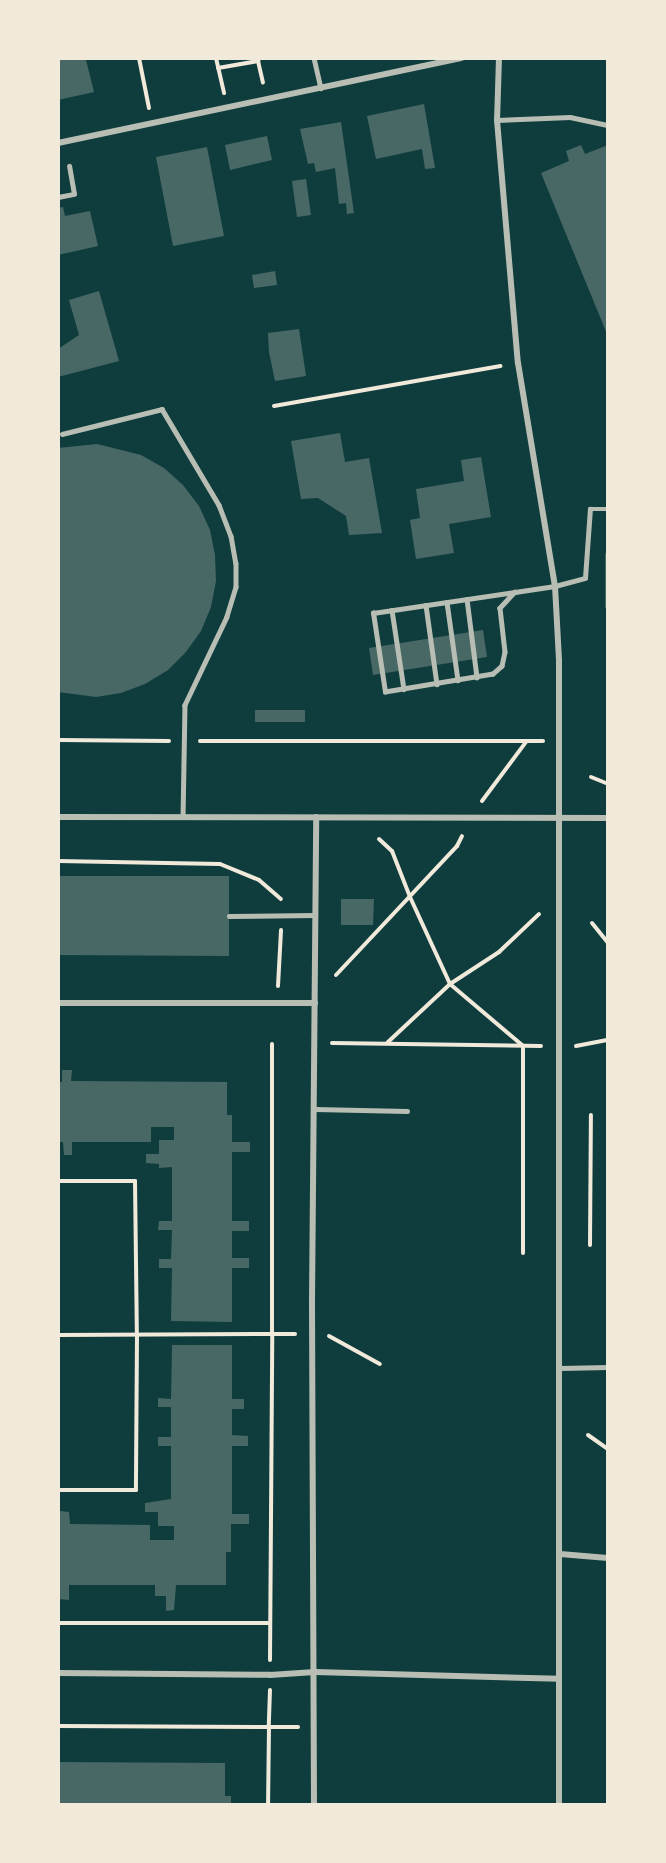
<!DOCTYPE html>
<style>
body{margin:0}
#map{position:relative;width:666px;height:1863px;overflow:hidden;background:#0f3d3e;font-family:"Titillium Web",sans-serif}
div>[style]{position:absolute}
.building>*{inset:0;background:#486865}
.path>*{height:4px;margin:-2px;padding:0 2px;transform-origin:2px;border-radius:2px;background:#f1e9da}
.service>*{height:4.5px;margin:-2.25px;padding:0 2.25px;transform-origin:2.25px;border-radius:2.25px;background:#b8beb3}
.minor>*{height:6px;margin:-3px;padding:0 3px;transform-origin:3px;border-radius:3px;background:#b8beb3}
span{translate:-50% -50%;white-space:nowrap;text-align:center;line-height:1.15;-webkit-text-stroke:4.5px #f1e9da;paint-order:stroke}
.frame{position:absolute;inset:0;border:60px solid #f1e9da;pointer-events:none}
</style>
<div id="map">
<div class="building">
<div style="clip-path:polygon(58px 58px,91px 58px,86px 60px,94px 92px,58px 100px)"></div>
<div style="clip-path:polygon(424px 104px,435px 168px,425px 169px,422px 149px,376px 159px,367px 116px)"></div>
<div style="clip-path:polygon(341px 122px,354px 213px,347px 214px,346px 203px,339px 204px,335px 168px,316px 172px,314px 163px,308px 164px,300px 129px)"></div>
<div style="clip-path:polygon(267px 136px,272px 160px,230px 170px,225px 145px)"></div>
<div style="clip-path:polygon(581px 145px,585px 154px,608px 145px,607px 334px,541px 173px,569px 161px,566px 151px)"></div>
<div style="clip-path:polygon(207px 147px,224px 236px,173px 246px,156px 157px)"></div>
<div style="clip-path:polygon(306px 179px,311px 215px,297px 217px,292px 181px)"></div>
<div style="clip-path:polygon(63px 207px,65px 216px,90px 211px,98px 246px,58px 255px,58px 208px)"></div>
<div style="clip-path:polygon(275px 271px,277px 285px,254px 288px,252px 275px)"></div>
<div style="clip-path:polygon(99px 291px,119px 361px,58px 377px,58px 349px,79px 335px,69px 300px)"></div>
<div style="clip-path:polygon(299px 329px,306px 376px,275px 381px,269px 352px,268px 333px)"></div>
<div style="clip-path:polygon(340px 433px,345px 462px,369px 458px,382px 533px,349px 535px,346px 516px,318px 498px,301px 499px,291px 441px)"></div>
<div style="clip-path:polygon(97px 444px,141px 455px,164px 468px,183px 485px,199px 506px,210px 530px,215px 555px,216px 581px,211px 607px,201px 631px,186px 652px,168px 670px,145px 684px,121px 693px,96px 697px,58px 692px,58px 448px)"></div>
<div style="clip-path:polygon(481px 457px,491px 517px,449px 524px,454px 553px,416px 559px,410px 520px,420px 518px,416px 489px,464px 481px,461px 460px)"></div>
<div style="clip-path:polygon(605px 553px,608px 554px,608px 608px,605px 608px)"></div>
<div style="clip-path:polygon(483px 630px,487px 657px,373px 675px,369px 648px)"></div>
<div style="clip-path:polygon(255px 710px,305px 710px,305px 722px,255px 722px)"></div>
<div style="clip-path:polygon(58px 876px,229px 876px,229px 956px,58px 955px)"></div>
<div style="clip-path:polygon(341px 899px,374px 899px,373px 925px,341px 925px)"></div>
<div style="clip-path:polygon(62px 1070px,72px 1070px,71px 1081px,227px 1082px,227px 1115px,232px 1115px,232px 1142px,250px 1142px,250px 1152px,232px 1152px,232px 1221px,249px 1221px,249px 1231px,232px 1231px,232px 1258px,249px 1258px,249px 1268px,232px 1268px,232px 1322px,171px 1321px,172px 1268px,159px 1268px,159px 1259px,171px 1259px,172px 1230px,158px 1230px,159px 1221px,172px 1221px,172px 1167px,159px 1168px,159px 1164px,146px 1163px,146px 1154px,159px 1154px,159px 1140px,174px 1140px,174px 1127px,151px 1127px,151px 1142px,72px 1142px,72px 1155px,64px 1155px,63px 1142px,58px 1142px,58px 1082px,62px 1082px)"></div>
<div style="clip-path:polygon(172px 1345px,232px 1345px,232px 1399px,244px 1399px,244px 1409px,232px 1409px,232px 1435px,248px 1436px,248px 1446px,232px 1446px,232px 1514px,249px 1514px,249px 1524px,231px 1524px,231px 1552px,226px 1552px,226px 1585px,176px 1585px,174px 1610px,166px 1611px,166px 1596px,155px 1596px,155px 1585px,69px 1585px,69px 1600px,59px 1599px,60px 1511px,69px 1512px,70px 1524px,150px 1525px,150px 1540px,174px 1540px,174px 1526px,158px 1526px,158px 1512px,145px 1512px,145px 1503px,171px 1499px,171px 1446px,158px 1446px,158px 1437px,171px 1437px,171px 1407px,158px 1407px,158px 1398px,171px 1399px)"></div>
<div style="clip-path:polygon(58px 1762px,225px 1763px,225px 1796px,231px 1796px,231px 1804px,58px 1804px)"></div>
</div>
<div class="path">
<div style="left:139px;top:58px;width:51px;rotate:78.7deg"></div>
<div style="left:216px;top:58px;width:36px;rotate:77deg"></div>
<div style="left:218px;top:68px;width:41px;rotate:-9.9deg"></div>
<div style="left:258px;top:61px;width:22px;rotate:77deg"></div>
<div style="left:274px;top:406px;width:230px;rotate:-10deg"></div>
<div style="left:58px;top:740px;width:111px;rotate:0.5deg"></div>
<div style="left:200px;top:741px;width:343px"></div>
<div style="left:591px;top:777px;width:18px;rotate:22deg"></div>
<div style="left:482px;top:801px;width:74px;rotate:-53.3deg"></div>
<div style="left:379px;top:839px;width:18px;rotate:43deg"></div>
<div style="left:392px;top:851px;width:49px;rotate:68.6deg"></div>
<div style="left:410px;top:897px;width:96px;rotate:65.3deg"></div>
<div style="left:450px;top:984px;width:96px;rotate:40.3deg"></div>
<div style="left:523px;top:1046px;width:207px;rotate:90deg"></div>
<div style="left:58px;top:861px;width:162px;rotate:1.1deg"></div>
<div style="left:220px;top:864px;width:42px;rotate:22.3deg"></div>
<div style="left:259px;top:880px;width:29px;rotate:41deg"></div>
<div style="left:592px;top:923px;width:26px;rotate:51deg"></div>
<div style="left:336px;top:975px;width:177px;rotate:-46.8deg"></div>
<div style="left:457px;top:846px;width:11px;rotate:-63deg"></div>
<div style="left:278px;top:986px;width:56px;rotate:-86.9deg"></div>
<div style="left:388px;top:1042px;width:85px;rotate:-43.1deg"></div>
<div style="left:450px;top:984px;width:59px;rotate:-33.1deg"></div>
<div style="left:499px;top:952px;width:55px;rotate:-43.5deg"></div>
<div style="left:332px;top:1043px;width:209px;rotate:0.8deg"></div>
<div style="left:576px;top:1046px;width:33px;rotate:-11deg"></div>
<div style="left:58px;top:1181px;width:77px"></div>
<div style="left:135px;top:1181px;width:154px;rotate:89.3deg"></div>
<div style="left:137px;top:1335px;width:155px;rotate:90.4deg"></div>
<div style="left:136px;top:1490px;width:78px;rotate:180deg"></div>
<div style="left:590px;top:1245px;width:130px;rotate:-89.6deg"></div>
<div style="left:58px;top:1335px;width:214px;rotate:-0.3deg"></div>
<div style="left:272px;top:1334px;width:290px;rotate:-90deg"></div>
<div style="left:329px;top:1336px;width:58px;rotate:28.8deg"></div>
<div style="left:588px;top:1435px;width:24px;rotate:35deg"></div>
<div style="left:58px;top:1623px;width:212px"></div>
<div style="left:270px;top:1660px;width:326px;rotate:-89.6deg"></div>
<div style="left:272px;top:1334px;width:23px"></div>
<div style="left:270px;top:1690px;width:37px;rotate:92deg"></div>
<div style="left:269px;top:1727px;width:29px"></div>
<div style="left:58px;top:1726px;width:211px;rotate:0.3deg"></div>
<div style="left:269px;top:1727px;width:77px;rotate:90.7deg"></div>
</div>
<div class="service">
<div style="left:314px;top:58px;width:31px;rotate:77deg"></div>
<div style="left:497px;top:120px;width:73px;rotate:-2.4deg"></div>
<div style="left:570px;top:117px;width:39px;rotate:12deg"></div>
<div style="left:58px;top:197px;width:16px;rotate:-11deg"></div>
<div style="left:74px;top:194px;width:28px;rotate:-100deg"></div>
<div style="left:62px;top:434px;width:103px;rotate:-14deg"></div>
<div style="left:162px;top:409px;width:112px;rotate:59.3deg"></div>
<div style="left:219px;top:505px;width:33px;rotate:69deg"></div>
<div style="left:231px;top:536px;width:27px;rotate:80deg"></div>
<div style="left:236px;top:563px;width:24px;rotate:90deg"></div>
<div style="left:236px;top:587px;width:31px;rotate:107deg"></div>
<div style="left:227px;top:617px;width:98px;rotate:115.5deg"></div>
<div style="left:185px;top:705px;width:112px;rotate:91deg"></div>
<div style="left:515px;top:592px;width:22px;rotate:133deg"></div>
<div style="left:500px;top:608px;width:44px;rotate:83.5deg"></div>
<div style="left:505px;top:652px;width:14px;rotate:102deg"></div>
<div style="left:502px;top:666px;width:12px;rotate:138deg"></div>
<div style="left:493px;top:674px;width:109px;rotate:170.5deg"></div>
<div style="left:385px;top:692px;width:80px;rotate:-98.6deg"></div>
<div style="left:373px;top:613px;width:144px;rotate:-8.4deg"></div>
<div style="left:515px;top:592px;width:40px;rotate:-8.5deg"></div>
<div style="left:555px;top:586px;width:31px;rotate:-15deg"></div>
<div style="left:585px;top:578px;width:69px;rotate:-85.9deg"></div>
<div style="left:590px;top:509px;width:18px"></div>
<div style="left:467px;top:599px;width:79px;rotate:82.7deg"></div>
<div style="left:447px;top:602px;width:79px;rotate:82deg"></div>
<div style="left:426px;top:605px;width:80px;rotate:82.1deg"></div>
<div style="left:392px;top:610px;width:80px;rotate:81.4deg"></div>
<div style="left:229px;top:916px;width:86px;rotate:-0.7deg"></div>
<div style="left:315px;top:1109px;width:92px;rotate:1.2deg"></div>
<div style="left:561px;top:1368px;width:47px;rotate:-1.2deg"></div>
</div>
<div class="minor">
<div style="left:499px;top:58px;width:62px;rotate:91.8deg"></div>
<div style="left:497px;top:120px;width:244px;rotate:85.1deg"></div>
<div style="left:518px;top:363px;width:226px;rotate:80.6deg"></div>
<div style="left:555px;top:586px;width:75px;rotate:86.9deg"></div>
<div style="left:559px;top:661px;width:1143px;rotate:90deg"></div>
<div style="left:58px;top:143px;width:412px;rotate:-11.9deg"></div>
<div style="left:58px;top:817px;width:550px;rotate:0.1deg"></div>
<div style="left:58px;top:1003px;width:257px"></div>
<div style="left:560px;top:1554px;width:48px;rotate:4.8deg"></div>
<div style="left:58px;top:1673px;width:212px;rotate:0.5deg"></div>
<div style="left:270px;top:1675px;width:45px;rotate:-3.8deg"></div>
<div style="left:315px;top:1672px;width:244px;rotate:1.6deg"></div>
<div style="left:314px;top:1804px;width:503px;rotate:-90.23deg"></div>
<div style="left:312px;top:1301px;width:484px;rotate:-89.5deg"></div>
</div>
<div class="frame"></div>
</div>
